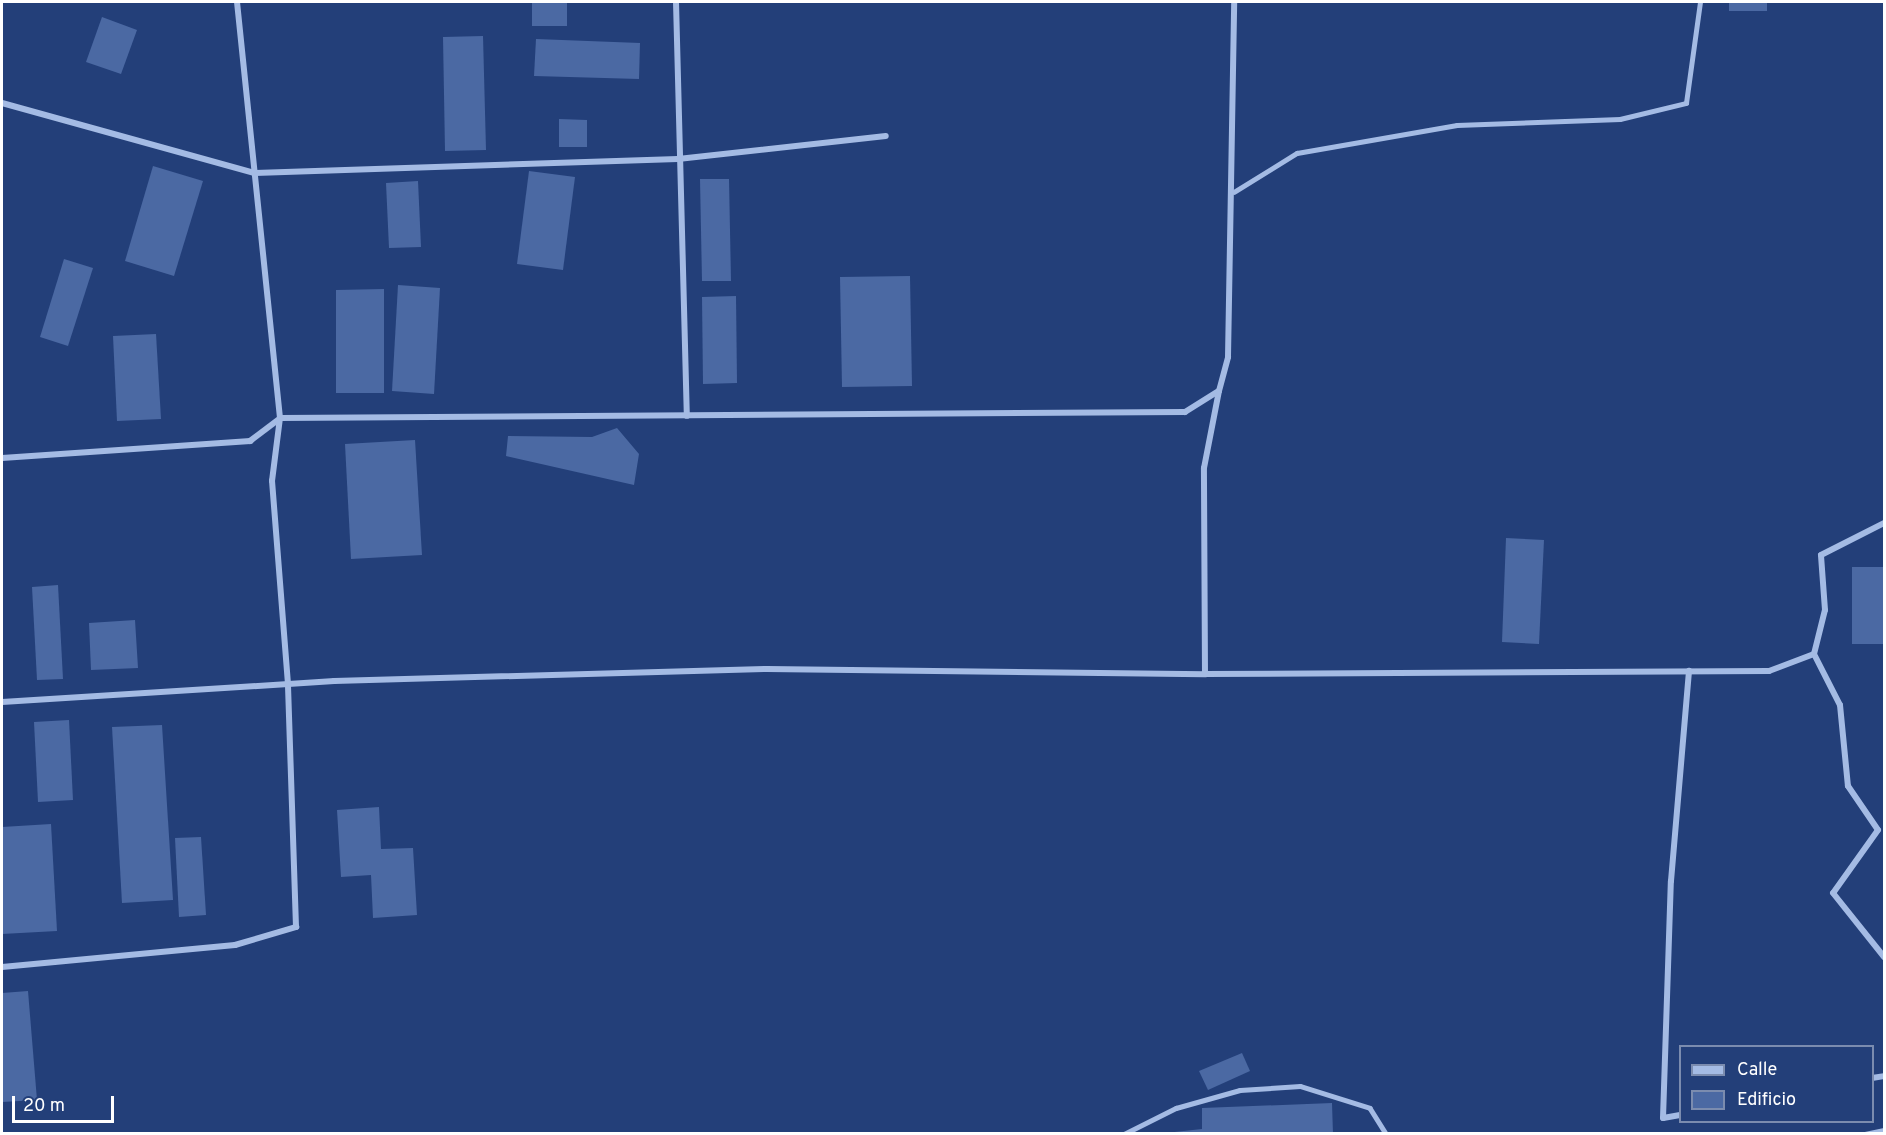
<!DOCTYPE html>
<style>
body{margin:0}
#map{position:relative;width:1886px;height:1135px;overflow:hidden;background:#233f79;font-family:Overpass,sans-serif}
div>[style]{position:absolute}
.building>*{inset:0;background:#4b69a3}
.service>*{height:4.5px;margin:-2.25px;padding:0 2.25px;transform-origin:2.25px;border-radius:2.25px;background:#a4bbe4}
.minor>*{height:6px;margin:-3px;padding:0 3px;transform-origin:3px;border-radius:3px;background:#a4bbe4}
span{translate:-50% -50%;white-space:nowrap;text-align:center;line-height:1.15;-webkit-text-stroke:5px #233f79;paint-order:stroke}
.frame{position:absolute;inset:0;border:3px solid #fff;pointer-events:none}
.legend{position:absolute;left:1679px;top:1045px;width:195px;height:78px;box-sizing:border-box;background:#233f79;border:2px solid #7b8caf;margin:0;padding:8px 10px;list-style:none;font-size:18px;color:#fff}
.legend li{display:flex;align-items:center;gap:12px;height:30px}
.legend b{width:30px;border:2px solid #7b8caf}
.scale{position:absolute;left:12px;top:1096px;width:102px;height:27px;box-sizing:border-box;border:3px solid #fff;border-top:0;padding-left:8px;font-size:18px;line-height:21px;white-space:nowrap;color:#fff;-webkit-text-stroke:4px #233f79;paint-order:stroke}
</style>
<div id="map">
<div class="building">
<div style="clip-path:polygon(532px 2px,567px 2px,567px 26px,532px 26px)"></div>
<div style="clip-path:polygon(1729px 2px,1767px 2px,1767px 11px,1729px 11px)"></div>
<div style="clip-path:polygon(102px 17px,137px 30px,121px 74px,86px 62px)"></div>
<div style="clip-path:polygon(483px 36px,486px 150px,445px 151px,443px 37px)"></div>
<div style="clip-path:polygon(536px 39px,640px 43px,639px 79px,534px 76px)"></div>
<div style="clip-path:polygon(559px 119px,587px 120px,587px 147px,559px 147px)"></div>
<div style="clip-path:polygon(153px 166px,203px 181px,174px 276px,125px 261px)"></div>
<div style="clip-path:polygon(529px 171px,575px 177px,563px 270px,517px 264px)"></div>
<div style="clip-path:polygon(700px 179px,729px 179px,731px 281px,702px 281px)"></div>
<div style="clip-path:polygon(418px 181px,421px 247px,389px 248px,386px 183px)"></div>
<div style="clip-path:polygon(64px 259px,93px 268px,68px 346px,40px 337px)"></div>
<div style="clip-path:polygon(910px 276px,912px 386px,842px 387px,840px 277px)"></div>
<div style="clip-path:polygon(398px 285px,440px 288px,434px 394px,392px 391px)"></div>
<div style="clip-path:polygon(384px 289px,384px 393px,336px 393px,336px 290px)"></div>
<div style="clip-path:polygon(736px 296px,737px 383px,703px 384px,702px 297px)"></div>
<div style="clip-path:polygon(156px 334px,161px 419px,117px 421px,113px 336px)"></div>
<div style="clip-path:polygon(617px 428px,639px 454px,634px 485px,506px 456px,508px 436px,592px 437px)"></div>
<div style="clip-path:polygon(415px 440px,422px 555px,351px 559px,345px 444px)"></div>
<div style="clip-path:polygon(1506px 538px,1544px 540px,1539px 644px,1502px 642px)"></div>
<div style="clip-path:polygon(1852px 567px,1884px 567px,1884px 644px,1852px 644px)"></div>
<div style="clip-path:polygon(58px 585px,63px 679px,37px 680px,32px 587px)"></div>
<div style="clip-path:polygon(135px 620px,138px 668px,91px 670px,89px 623px)"></div>
<div style="clip-path:polygon(69px 720px,73px 800px,38px 802px,34px 722px)"></div>
<div style="clip-path:polygon(162px 725px,173px 900px,122px 903px,112px 727px)"></div>
<div style="clip-path:polygon(379px 807px,381px 849px,413px 848px,417px 915px,373px 918px,371px 875px,341px 877px,337px 810px)"></div>
<div style="clip-path:polygon(51px 824px,57px 931px,2px 934px,2px 827px)"></div>
<div style="clip-path:polygon(201px 837px,206px 915px,179px 917px,175px 838px)"></div>
<div style="clip-path:polygon(28px 991px,37px 1100px,2px 1102px,2px 993px)"></div>
<div style="clip-path:polygon(1242px 1053px,1250px 1071px,1208px 1090px,1199px 1071px)"></div>
<div style="clip-path:polygon(1332px 1103px,1333px 1134px,1156px 1134px,1202px 1129px,1202px 1108px)"></div>
</div>
<div class="service">
<div style="left:1234px;top:192px;width:74px;rotate:-31.8deg"></div>
<div style="left:1297px;top:153px;width:162px;rotate:-9.9deg"></div>
<div style="left:1457px;top:125px;width:163px;rotate:-2.1deg"></div>
<div style="left:1620px;top:119px;width:68px;rotate:-13.6deg"></div>
<div style="left:1686px;top:103px;width:102px;rotate:-82.1deg"></div>
<div style="left:1124px;top:1134px;width:58px;rotate:-26.6deg"></div>
<div style="left:1176px;top:1108px;width:66px;rotate:-15.7deg"></div>
<div style="left:1240px;top:1090px;width:60px;rotate:-3.8deg"></div>
<div style="left:1300px;top:1086px;width:73px;rotate:17.4deg"></div>
<div style="left:1370px;top:1108px;width:31px;rotate:58deg"></div>
<div style="left:1865px;top:1134px;width:19px;rotate:-12deg"></div>
</div>
<div class="minor">
<div style="left:676px;top:2px;width:414px;rotate:88.5deg"></div>
<div style="left:2px;top:103px;width:263px;rotate:15.5deg"></div>
<div style="left:255px;top:173px;width:423px;rotate:-1.9deg"></div>
<div style="left:678px;top:159px;width:209px;rotate:-6.3deg"></div>
<div style="left:2px;top:458px;width:249px;rotate:-3.9deg"></div>
<div style="left:250px;top:441px;width:38px;rotate:-37deg"></div>
<div style="left:280px;top:418px;width:418px;rotate:-95.9deg"></div>
<div style="left:1814px;top:654px;width:57px;rotate:63deg"></div>
<div style="left:1840px;top:705px;width:81px;rotate:84.4deg"></div>
<div style="left:1848px;top:786px;width:53px;rotate:55.7deg"></div>
<div style="left:1878px;top:830px;width:77px;rotate:125.5deg"></div>
<div style="left:1833px;top:893px;width:82px;rotate:51.4deg"></div>
<div style="left:1205px;top:674px;width:564px;rotate:-0.3deg"></div>
<div style="left:1769px;top:671px;width:48px;rotate:-20.7deg"></div>
<div style="left:1814px;top:654px;width:45px;rotate:-76deg"></div>
<div style="left:1825px;top:610px;width:55px;rotate:-94.2deg"></div>
<div style="left:1821px;top:555px;width:71px;rotate:-26.9deg"></div>
<div style="left:2px;top:702px;width:333px;rotate:-3.6deg"></div>
<div style="left:334px;top:681px;width:433px;rotate:-1.6deg"></div>
<div style="left:767px;top:669px;width:438px;rotate:0.7deg"></div>
<div style="left:1205px;top:674px;width:206px;rotate:-90.3deg"></div>
<div style="left:1204px;top:468px;width:78px;rotate:-79deg"></div>
<div style="left:2px;top:967px;width:234px;rotate:-5.4deg"></div>
<div style="left:235px;top:945px;width:64px;rotate:-16.4deg"></div>
<div style="left:296px;top:927px;width:243px;rotate:-91.9deg"></div>
<div style="left:288px;top:684px;width:204px;rotate:-94.5deg"></div>
<div style="left:272px;top:481px;width:64px;rotate:-82.8deg"></div>
<div style="left:280px;top:418px;width:905px;rotate:-0.38deg"></div>
<div style="left:1185px;top:412px;width:40px;rotate:-32deg"></div>
<div style="left:1219px;top:391px;width:35px;rotate:-75deg"></div>
<div style="left:1228px;top:357px;width:355px;rotate:-89deg"></div>
<div style="left:1872px;top:1078px;width:12px;rotate:-9deg"></div>
<div style="left:1680px;top:1115px;width:17px;rotate:170deg"></div>
<div style="left:1663px;top:1118px;width:237px;rotate:-88.1deg"></div>
<div style="left:1671px;top:881px;width:211px;rotate:-85.1deg"></div>
</div>
<div class="frame"></div>
<ul class="legend">
<li><b style="height:8px;background:#a4bbe4"></b>Calle</li>
<li><b style="height:16px;background:#4b69a3"></b>Edificio</li>
</ul>
<div class="scale">20 m</div>
</div>
